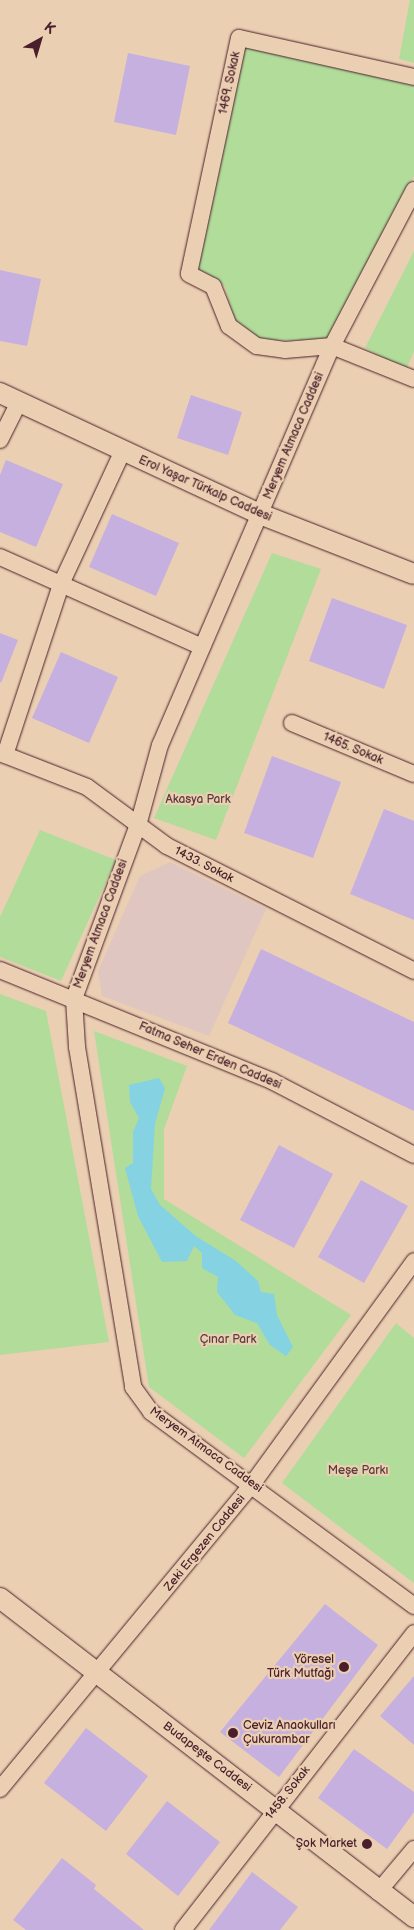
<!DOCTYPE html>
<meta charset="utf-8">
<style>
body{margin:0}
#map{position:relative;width:414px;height:1930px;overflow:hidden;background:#ebcfb2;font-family:"Balsamiq Sans",sans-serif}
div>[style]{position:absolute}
.built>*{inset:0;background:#e0c6c0}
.green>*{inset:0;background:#b1dc9a}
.water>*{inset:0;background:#85d2e3}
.building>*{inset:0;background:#c6b0df}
.roads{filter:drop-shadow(0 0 1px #4a1f2b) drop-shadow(0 0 1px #4a1f2b)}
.minor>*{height:16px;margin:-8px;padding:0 8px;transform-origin:8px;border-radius:8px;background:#ebcfb2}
.tertiary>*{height:20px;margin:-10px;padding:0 10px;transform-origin:10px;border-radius:10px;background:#ebcfb2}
.dots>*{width:14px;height:14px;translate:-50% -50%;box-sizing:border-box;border:2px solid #ebcfb2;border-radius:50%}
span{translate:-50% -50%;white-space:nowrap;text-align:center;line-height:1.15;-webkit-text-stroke:4.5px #ebcfb2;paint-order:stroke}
.street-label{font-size:12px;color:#4a1f2b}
.park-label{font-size:12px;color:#593b3c}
.poi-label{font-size:12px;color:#4a1f2b}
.right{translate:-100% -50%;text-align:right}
.left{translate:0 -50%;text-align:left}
.north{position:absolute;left:15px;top:15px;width:50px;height:50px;-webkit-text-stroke:4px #ebcfb2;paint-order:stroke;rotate:39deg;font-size:14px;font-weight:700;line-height:20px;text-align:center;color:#4a1f2b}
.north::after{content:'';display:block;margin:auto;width:18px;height:22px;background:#4a1f2b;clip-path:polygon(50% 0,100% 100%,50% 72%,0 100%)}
</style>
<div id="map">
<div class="built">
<div style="clip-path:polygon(170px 862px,266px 909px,209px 1036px,102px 996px,98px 971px,140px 876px)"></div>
</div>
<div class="green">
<div style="clip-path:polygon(410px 0,414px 0,414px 63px,399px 59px)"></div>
<div style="clip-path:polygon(243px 46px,414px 84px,414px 176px,327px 341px,258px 340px,234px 321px,225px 286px,196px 270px)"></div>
<div style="clip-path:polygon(414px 251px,414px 351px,406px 370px,365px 348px)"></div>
<div style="clip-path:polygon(272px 553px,321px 569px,216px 840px,154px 818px)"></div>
<div style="clip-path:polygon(40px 830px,116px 860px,61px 981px,0 957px,0 917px)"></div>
<div style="clip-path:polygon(0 994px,46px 1011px,109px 1342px,0 1355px)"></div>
<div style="clip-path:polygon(94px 1031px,187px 1066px,164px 1129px,164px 1199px,351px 1315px,244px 1458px,149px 1387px)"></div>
<div style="clip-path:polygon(396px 1323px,414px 1338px,414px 1583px,282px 1483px)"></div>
</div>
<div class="water">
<div style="clip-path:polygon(159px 1078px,165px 1088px,155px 1124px,151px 1189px,160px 1205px,197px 1237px,236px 1261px,258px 1281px,261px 1292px,274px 1294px,277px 1315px,293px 1347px,286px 1356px,270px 1345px,257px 1323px,235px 1315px,217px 1292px,218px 1277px,202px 1268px,202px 1253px,194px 1246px,187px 1261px,162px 1262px,138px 1216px,125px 1168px,133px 1163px,133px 1132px,139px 1118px,130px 1102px,129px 1085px)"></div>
</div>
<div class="building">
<div style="clip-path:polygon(128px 53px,190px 66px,176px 135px,114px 122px)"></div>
<div style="clip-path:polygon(0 270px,41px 279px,27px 346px,0 341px)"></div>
<div style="clip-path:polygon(191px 395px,242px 412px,228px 455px,177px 438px)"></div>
<div style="clip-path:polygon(6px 460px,63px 484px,36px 547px,0 532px,0 475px)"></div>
<div style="clip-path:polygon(112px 514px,179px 543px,156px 596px,89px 567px)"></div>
<div style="clip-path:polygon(332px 598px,407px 625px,384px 689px,309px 661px)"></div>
<div style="clip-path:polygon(0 633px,18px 640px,1px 683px,0 682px)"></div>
<div style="clip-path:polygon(61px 652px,118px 677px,89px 743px,32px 718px)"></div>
<div style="clip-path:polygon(272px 756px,341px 782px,313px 858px,244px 833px)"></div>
<div style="clip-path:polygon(384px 809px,414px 821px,414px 920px,350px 894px)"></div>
<div style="clip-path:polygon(261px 949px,414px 1022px,414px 1111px,228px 1023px)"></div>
<div style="clip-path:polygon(279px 1145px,333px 1174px,294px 1248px,240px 1220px)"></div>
<div style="clip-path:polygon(361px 1180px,408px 1206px,364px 1283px,318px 1257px)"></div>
<div style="clip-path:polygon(325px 1604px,378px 1645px,279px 1777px,220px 1732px)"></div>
<div style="clip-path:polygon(414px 1676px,414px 1745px,380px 1716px)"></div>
<div style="clip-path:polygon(86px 1728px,148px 1776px,106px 1831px,44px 1783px)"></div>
<div style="clip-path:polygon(354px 1749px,414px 1792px,414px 1812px,387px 1849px,318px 1798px)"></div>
<div style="clip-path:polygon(167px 1801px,220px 1842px,178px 1896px,126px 1854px)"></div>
<div style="clip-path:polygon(62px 1858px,96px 1885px,94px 1889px,144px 1930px,26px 1930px,13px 1920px)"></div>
<div style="clip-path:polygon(252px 1872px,298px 1907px,280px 1930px,209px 1930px)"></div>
</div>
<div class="roads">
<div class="minor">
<div style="left:414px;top:77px;width:179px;rotate:-167.4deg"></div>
<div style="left:239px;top:38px;width:241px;rotate:102deg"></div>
<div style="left:189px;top:274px;width:27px;rotate:27deg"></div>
<div style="left:213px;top:286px;width:43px;rotate:68.2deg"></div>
<div style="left:229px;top:326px;width:34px;rotate:36deg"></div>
<div style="left:257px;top:346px;width:28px;rotate:8deg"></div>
<div style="left:285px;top:350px;width:47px;rotate:-4.9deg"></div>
<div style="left:332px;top:346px;width:88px;rotate:21.9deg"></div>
<div style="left:414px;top:190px;width:176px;rotate:117.7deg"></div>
<div style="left:332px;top:346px;width:434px;rotate:113.3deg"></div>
<div style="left:160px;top:745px;width:80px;rotate:105.3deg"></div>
<div style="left:139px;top:822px;width:189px;rotate:110.2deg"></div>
<div style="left:74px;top:999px;width:48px;rotate:86.4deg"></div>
<div style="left:77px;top:1047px;width:345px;rotate:80.6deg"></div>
<div style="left:133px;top:1387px;width:31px;rotate:54deg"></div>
<div style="left:151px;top:1412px;width:327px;rotate:36.4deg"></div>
<div style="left:0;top:440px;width:42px;rotate:-63.4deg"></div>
<div style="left:0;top:557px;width:221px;rotate:24deg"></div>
<div style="left:292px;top:723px;width:132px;rotate:22.7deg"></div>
<div style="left:0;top:753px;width:93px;rotate:21.3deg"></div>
<div style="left:87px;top:787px;width:99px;rotate:36.4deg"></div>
<div style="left:167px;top:846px;width:277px;rotate:26.8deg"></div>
<div style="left:5px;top:755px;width:182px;rotate:-71.8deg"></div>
<div style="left:62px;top:582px;width:142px;rotate:-65.1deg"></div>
<div style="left:0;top:970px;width:294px;rotate:22.2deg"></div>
<div style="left:272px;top:1081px;width:160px;rotate:27.5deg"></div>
<div style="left:0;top:1789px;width:397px;rotate:-50.4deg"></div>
<div style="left:253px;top:1483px;width:274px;rotate:-54deg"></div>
<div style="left:378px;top:1892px;width:56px;rotate:-50.1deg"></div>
<div style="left:183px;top:1930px;width:376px;rotate:-52.1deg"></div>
</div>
<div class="tertiary">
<div style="left:0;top:393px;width:287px;rotate:25deg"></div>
<div style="left:260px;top:514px;width:165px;rotate:21.3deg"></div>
<div style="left:0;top:1598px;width:523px;rotate:37.62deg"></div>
</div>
</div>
<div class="dots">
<div style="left:344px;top:1667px;background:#4a1f2b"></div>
<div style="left:233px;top:1733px;background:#4a1f2b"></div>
<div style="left:367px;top:1844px;background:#4a1f2b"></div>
</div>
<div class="street-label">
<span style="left:230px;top:83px;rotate:-78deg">1469. Sokak</span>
<span style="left:294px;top:436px;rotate:-67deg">Meryem Atmaca Caddesi</span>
<span style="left:205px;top:489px;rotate:24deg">Erol Yaşar Türkalp Caddesi</span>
<span style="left:353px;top:749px;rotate:23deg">1465. Sokak</span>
<span style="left:204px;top:865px;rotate:27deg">1433. Sokak</span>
<span style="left:101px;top:924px;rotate:-70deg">Meryem Atmaca Caddesi</span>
<span style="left:210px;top:1056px;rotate:23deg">Fatma Seher Erden Caddesi</span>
<span style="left:206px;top:1450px;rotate:36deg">Meryem Atmaca Caddesi</span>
<span style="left:205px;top:1543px;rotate:-51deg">Zeki Ergezen Caddesi</span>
<span style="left:207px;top:1757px;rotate:37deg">Budapeşte Caddesi</span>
<span style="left:288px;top:1793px;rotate:-52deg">1458. Sokak</span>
</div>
<div class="park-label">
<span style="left:198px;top:800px">Akasya Park</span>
<span style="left:228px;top:1340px">Çınar Park</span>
<span style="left:358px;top:1471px">Meşe Parkı</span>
</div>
<div class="poi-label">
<span class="right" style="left:334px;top:1667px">Yöresel<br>Türk Mutfağı</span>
<span class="left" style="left:243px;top:1733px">Ceviz Anaokulları<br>Çukurambar</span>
<span class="right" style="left:357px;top:1844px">Şok Market</span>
</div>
<div class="north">K</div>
</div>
